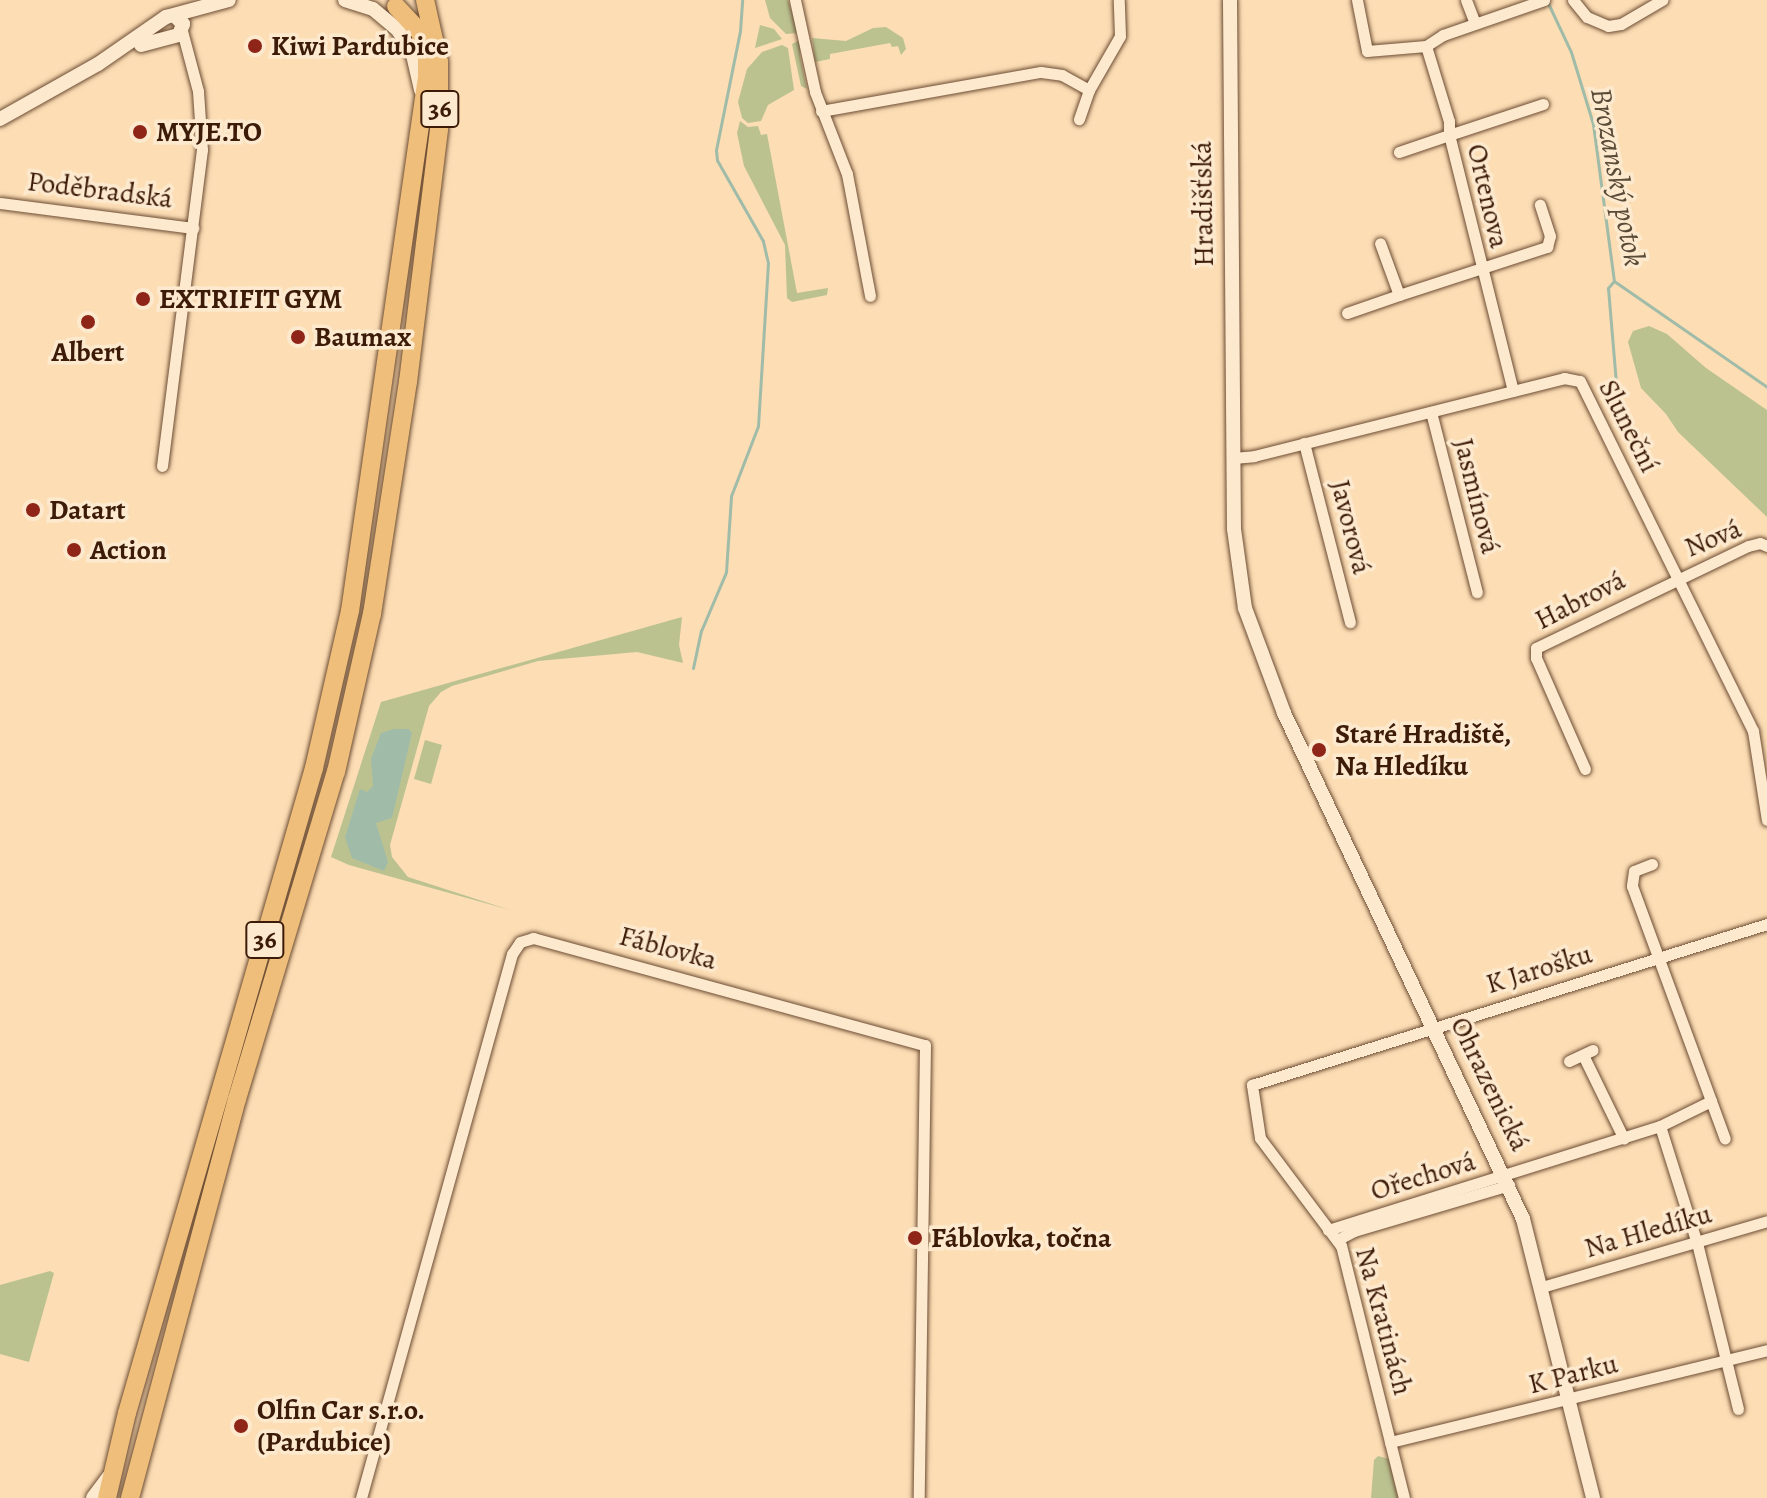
<!DOCTYPE html>
<meta charset="utf-8">
<style>
body{margin:0}
#map{position:relative;width:1767px;height:1498px;overflow:hidden;background:#fcddb4;font-family:Alegreya,serif}
div>[style]{position:absolute}
.green>*{inset:0;background:#bbc290}
.water>*{inset:0;background:#a0bca9}
.stream>*{height:3px;margin:-1.5px;padding:0 1.5px;transform-origin:1.5px;border-radius:1.5px;background:#a0bca9}
.roads{filter:drop-shadow(0 0 2px #6c4c33) drop-shadow(0 0 2px #6c4c33)}
.minor>*{height:11px;margin:-5.5px;padding:0 5.5px;transform-origin:5.5px;border-radius:5.5px;background:#fde9ce}
.tertiary>*{height:14px;margin:-7px;padding:0 7px;transform-origin:7px;border-radius:7px;background:#fde9ce}
.secondary>*{height:16px;margin:-8px;padding:0 8px;transform-origin:8px;border-radius:8px;background:#fde9ce}
.primary>*{height:18px;margin:-9px;padding:0 9px;transform-origin:9px;border-radius:9px;background:#eebe7a}
.dots>*{width:22px;height:22px;translate:-50% -50%;box-sizing:border-box;border:4px solid #fde9ce;border-radius:50%}
span{translate:-50% -50%;white-space:nowrap;text-align:center;line-height:1.15;-webkit-text-stroke:7px #fde9ce;paint-order:stroke}
.shield-label span{padding:2px 6px;background:#fde9ce;border:2px solid;border-radius:6px;-webkit-text-stroke-width:0}
.shield-label{font-size:26px;color:#3c1b08;font-weight:700}
.poi-label{font-size:28px;color:#3c1b08;font-weight:700}
.left{translate:0 -50%;text-align:left}
.street-label{font-size:28px;color:#3c1b08}
.water-label{font-size:30px;color:#5a4b38;font-style:italic}
</style>
<div id="map">
<div class="green">
<div style="clip-path:polygon(765px 0,788px 0,798px 33px,786px 34px,770px 18px)"></div>
<div style="clip-path:polygon(760px 25px,774px 29px,782px 39px,755px 48px)"></div>
<div style="clip-path:polygon(886px 27px,903px 38px,906px 49px,901px 55px,898px 46px,892px 47px,890px 43px,830px 54px,830px 59px,815px 62px,812px 38px,846px 41px,873px 28px)"></div>
<div style="clip-path:polygon(800px 40px,800px 56px,807px 89px,801px 86px,792px 44px)"></div>
<div style="clip-path:polygon(782px 45px,788px 48px,794px 90px,768px 105px,761px 121px,748px 123px,742px 118px,738px 102px,747px 69px,762px 52px)"></div>
<div style="clip-path:polygon(740px 121px,748px 127px,758px 126px,761px 135px,767px 134px,797px 293px,828px 288px,827px 295px,792px 302px,787px 298px,785px 245px,744px 166px,737px 133px)"></div>
<div style="clip-path:polygon(1649px 326px,1667px 334px,1706px 368px,1767px 410px,1767px 517px,1678px 432px,1666px 414px,1641px 388px,1628px 342px,1633px 331px)"></div>
<div style="clip-path:polygon(682px 617px,679px 645px,683px 663px,637px 652px,538px 661px,452px 686px,441px 692px,429px 706px,390px 845px,392px 857px,408px 877px,510px 910px,349px 865px,331px 857px,381px 702px)"></div>
<div style="clip-path:polygon(425px 740px,442px 745px,431px 784px,414px 779px)"></div>
<div style="clip-path:polygon(50px 1271px,54px 1273px,29px 1362px,0 1354px,0 1285px)"></div>
<div style="clip-path:polygon(1378px 1456px,1389px 1459px,1398px 1498px,1371px 1498px,1374px 1460px)"></div>
</div>
<div class="water">
<div style="clip-path:polygon(394px 729px,409px 729px,412px 733px,392px 818px,376px 823px,388px 862px,384px 871px,352px 858px,345px 837px,360px 789px,367px 792px,373px 786px,371px 759px,381px 733px)"></div>
</div>
<div class="stream">
<div style="left:1547px;top:1px;width:56px;rotate:64.8deg"></div>
<div style="left:1571px;top:52px;width:75px;rotate:73deg"></div>
<div style="left:1593px;top:124px;width:158px;rotate:82.4deg"></div>
<div style="left:1614px;top:281px;width:186px;rotate:34.7deg"></div>
<div style="left:1613px;top:282px;width:8px;rotate:130deg"></div>
<div style="left:1608px;top:288px;width:96px;rotate:85.2deg"></div>
<div style="left:693px;top:668px;width:38px;rotate:-78deg"></div>
<div style="left:701px;top:631px;width:64px;rotate:-67deg"></div>
<div style="left:726px;top:572px;width:76px;rotate:-86.2deg"></div>
<div style="left:731px;top:496px;width:75px;rotate:-68.9deg"></div>
<div style="left:758px;top:426px;width:163px;rotate:-86.5deg"></div>
<div style="left:768px;top:263px;width:23px;rotate:-103deg"></div>
<div style="left:763px;top:241px;width:93px;rotate:-119.6deg"></div>
<div style="left:717px;top:160px;width:10px;rotate:-96deg"></div>
<div style="left:716px;top:150px;width:121px;rotate:-78.6deg"></div>
<div style="left:740px;top:31px;width:31px;rotate:-86deg"></div>
</div>
<div class="roads">
<div class="minor">
<div style="left:795px;top:0;width:94px;rotate:77.7deg"></div>
<div style="left:815px;top:92px;width:88px;rotate:68.7deg"></div>
<div style="left:847px;top:174px;width:124px;rotate:79.3deg"></div>
<div style="left:1357px;top:0;width:52px;rotate:78.9deg"></div>
<div style="left:1367px;top:51px;width:59px;rotate:-4.8deg"></div>
<div style="left:1426px;top:46px;width:78px;rotate:73deg"></div>
<div style="left:1449px;top:121px;width:14px;rotate:90deg"></div>
<div style="left:1449px;top:135px;width:53px;rotate:161.2deg"></div>
<div style="left:1466px;top:0;width:25px;rotate:69deg"></div>
<div style="left:1573px;top:0;width:22px;rotate:51deg"></div>
<div style="left:1587px;top:17px;width:23px;rotate:23deg"></div>
<div style="left:1608px;top:26px;width:13px;rotate:-9deg"></div>
<div style="left:1621px;top:24px;width:48px;rotate:-30.3deg"></div>
<div style="left:1426px;top:46px;width:20px;rotate:-33deg"></div>
<div style="left:1443px;top:35px;width:107px;rotate:-19.1deg"></div>
<div style="left:1089px;top:90px;width:62px;rotate:-60.1deg"></div>
<div style="left:1120px;top:36px;width:36px;rotate:-92deg"></div>
<div style="left:821px;top:111px;width:223px;rotate:-10.1deg"></div>
<div style="left:1041px;top:72px;width:21px;rotate:8deg"></div>
<div style="left:1062px;top:75px;width:31px;rotate:29deg"></div>
<div style="left:1089px;top:90px;width:31px;rotate:109deg"></div>
<div style="left:0;top:203px;width:195px;rotate:7.4deg"></div>
<div style="left:1399px;top:295px;width:156px;rotate:-18deg"></div>
<div style="left:1547px;top:247px;width:11px;rotate:-75deg"></div>
<div style="left:1550px;top:236px;width:33px;rotate:-108deg"></div>
<div style="left:1347px;top:313px;width:55px;rotate:-19.1deg"></div>
<div style="left:1399px;top:295px;width:55px;rotate:-110.1deg"></div>
<div style="left:1513px;top:391px;width:264px;rotate:-104deg"></div>
<div style="left:1449px;top:135px;width:99px;rotate:-18.3deg"></div>
<div style="left:1431px;top:412px;width:186px;rotate:75.7deg"></div>
<div style="left:1304px;top:443px;width:185px;rotate:75.6deg"></div>
<div style="left:1233px;top:458px;width:21px;rotate:-5deg"></div>
<div style="left:1254px;top:456px;width:320px;rotate:-14.1deg"></div>
<div style="left:1564px;top:378px;width:16px;rotate:11deg"></div>
<div style="left:1580px;top:381px;width:390px;rotate:63.7deg"></div>
<div style="left:1753px;top:731px;width:90px;rotate:81.1deg"></div>
<div style="left:162px;top:466px;width:319px;rotate:-82.8deg"></div>
<div style="left:202px;top:150px;width:59px;rotate:-93.9deg"></div>
<div style="left:198px;top:91px;width:62px;rotate:-104.9deg"></div>
<div style="left:1585px;top:769px;width:121px;rotate:-113.8deg"></div>
<div style="left:1536px;top:658px;width:10px;rotate:-90deg"></div>
<div style="left:1536px;top:648px;width:235px;rotate:-25.7deg"></div>
<div style="left:1748px;top:546px;width:12px;rotate:-14deg"></div>
<div style="left:1760px;top:543px;width:8px;rotate:23deg"></div>
<div style="left:1652px;top:864px;width:19px;rotate:159deg"></div>
<div style="left:1634px;top:871px;width:15px;rotate:98deg"></div>
<div style="left:1632px;top:886px;width:229px;rotate:69.8deg"></div>
<div style="left:1711px;top:1101px;width:57px;rotate:153.9deg"></div>
<div style="left:1660px;top:1126px;width:123px;rotate:72.5deg"></div>
<div style="left:1697px;top:1243px;width:171px;rotate:76.1deg"></div>
<div style="left:1583px;top:1055px;width:93px;rotate:64deg"></div>
<div style="left:1569px;top:1061px;width:26px;rotate:-25deg"></div>
<div style="left:1711px;top:1101px;width:40px;rotate:69.8deg"></div>
<div style="left:1328px;top:1230px;width:348px;rotate:-17.4deg"></div>
<div style="left:1337px;top:1240px;width:19px;rotate:-28deg"></div>
<div style="left:1354px;top:1231px;width:162px;rotate:-16.5deg"></div>
<div style="left:1542px;top:1287px;width:234px;rotate:-16.3deg"></div>
<div style="left:1390px;top:1442px;width:388px;rotate:-13.7deg"></div>
<div style="left:361px;top:1498px;width:565px;rotate:-74.49deg"></div>
<div style="left:512px;top:954px;width:14px;rotate:-56deg"></div>
<div style="left:520px;top:942px;width:14px;rotate:-17deg"></div>
<div style="left:533px;top:938px;width:406px;rotate:15.3deg"></div>
<div style="left:925px;top:1045px;width:453px;rotate:90.8deg"></div>
<div style="left:1404px;top:1498px;width:260px;rotate:-104deg"></div>
<div style="left:1341px;top:1246px;width:135px;rotate:-126.9deg"></div>
<div style="left:1260px;top:1138px;width:54px;rotate:-98.6deg"></div>
<div style="left:1252px;top:1085px;width:540px;rotate:-17.36deg"></div>
</div>
<div class="tertiary">
<div style="left:345px;top:0;width:29px;rotate:18deg"></div>
<div style="left:373px;top:9px;width:33px;rotate:40deg"></div>
<div style="left:398px;top:30px;width:29px;rotate:59deg"></div>
<div style="left:413px;top:55px;width:36px;rotate:77deg"></div>
<div style="left:1230px;top:0;width:529px;rotate:89.57deg"></div>
<div style="left:1234px;top:529px;width:80px;rotate:82.1deg"></div>
<div style="left:1245px;top:608px;width:112px;rotate:69.6deg"></div>
<div style="left:1284px;top:713px;width:560px;rotate:64.72deg"></div>
<div style="left:1523px;top:1219px;width:288px;rotate:75.9deg"></div>
<div style="left:141px;top:45px;width:39px;rotate:-15deg"></div>
<div style="left:179px;top:35px;width:12px;rotate:-70deg"></div>
<div style="left:183px;top:24px;width:11px;rotate:-135deg"></div>
<div style="left:0;top:119px;width:112px;rotate:-29.3deg"></div>
<div style="left:98px;top:64px;width:83px;rotate:-34.7deg"></div>
<div style="left:166px;top:17px;width:65px;rotate:-15.1deg"></div>
</div>
<div class="secondary">
<div style="left:94px;top:1498px;width:26px;rotate:-53deg"></div>
</div>
<div class="primary">
<div style="left:107px;top:1498px;width:87px;rotate:-76.8deg"></div>
<div style="left:127px;top:1413px;width:672px;rotate:-73.83deg"></div>
<div style="left:314px;top:768px;width:161px;rotate:-77.1deg"></div>
<div style="left:350px;top:611px;width:540px;rotate:-81.79deg"></div>
<div style="left:427px;top:77px;width:20px;rotate:-90deg"></div>
<div style="left:427px;top:57px;width:26px;rotate:-106deg"></div>
<div style="left:420px;top:32px;width:35px;rotate:-133deg"></div>
<div style="left:130px;top:1498px;width:413px;rotate:-75deg"></div>
<div style="left:237px;top:1099px;width:342px;rotate:-73.2deg"></div>
<div style="left:336px;top:772px;width:162px;rotate:-77.2deg"></div>
<div style="left:372px;top:614px;width:235px;rotate:-81.2deg"></div>
<div style="left:408px;top:382px;width:255px;rotate:-83deg"></div>
<div style="left:439px;top:129px;width:67px;rotate:-90deg"></div>
<div style="left:439px;top:62px;width:64px;rotate:-102.7deg"></div>
</div>
</div>
<div class="dots">
<div style="left:255px;top:46px;background:#8f2418"></div>
<div style="left:140px;top:132px;background:#8f2418"></div>
<div style="left:143px;top:299px;background:#8f2418"></div>
<div style="left:88px;top:322px;background:#8f2418"></div>
<div style="left:298px;top:337px;background:#8f2418"></div>
<div style="left:33px;top:510px;background:#8f2418"></div>
<div style="left:74px;top:550px;background:#8f2418"></div>
<div style="left:1319px;top:750px;background:#8f2418"></div>
<div style="left:915px;top:1238px;background:#8f2418"></div>
<div style="left:241px;top:1426px;background:#8f2418"></div>
</div>
<div class="shield-label">
<span style="left:440px;top:109px">36</span>
<span style="left:265px;top:940px">36</span>
</div>
<div class="poi-label">
<span class="left" style="left:271px;top:46px">Kiwi Pardubice</span>
<span class="left" style="left:156px;top:132px">MYJE.TO</span>
<span class="left" style="left:159px;top:299px">EXTRIFIT GYM</span>
<span class="left" style="left:314px;top:337px">Baumax</span>
<span style="left:88px;top:352px">Albert</span>
<span class="left" style="left:49px;top:510px">Datart</span>
<span class="left" style="left:90px;top:550px">Action</span>
<span class="left" style="left:1335px;top:750px">Staré Hradiště,<br>Na Hledíku</span>
<span class="left" style="left:931px;top:1238px">Fáblovka, točna</span>
<span class="left" style="left:257px;top:1426px">Olfin Car s.r.o.<br>(Pardubice)</span>
</div>
<div class="street-label">
<span style="left:100px;top:190px;rotate:7deg">Poděbradská</span>
<span style="left:1488px;top:196px;rotate:77deg">Ortenova</span>
<span style="left:1203px;top:204px;rotate:-91deg">Hradišťská</span>
<span style="left:1629px;top:426px;rotate:63deg">Sluneční</span>
<span style="left:1477px;top:496px;rotate:76deg">Jasmínová</span>
<span style="left:1351px;top:527px;rotate:76deg">Javorová</span>
<span style="left:1713px;top:538px;rotate:-22deg">Nová</span>
<span style="left:1580px;top:600px;rotate:-27deg">Habrová</span>
<span style="left:668px;top:948px;rotate:15deg">Fáblovka</span>
<span style="left:1539px;top:969px;rotate:-17deg">K Jarošku</span>
<span style="left:1490px;top:1084px;rotate:64deg">Ohrazenická</span>
<span style="left:1423px;top:1176px;rotate:-17deg">Ořechová</span>
<span style="left:1648px;top:1231px;rotate:-16deg">Na Hledíku</span>
<span style="left:1384px;top:1321px;rotate:75deg">Na Kratinách</span>
<span style="left:1573px;top:1374px;rotate:-14deg">K Parku</span>
</div>
<div class="water-label">
<span style="left:1618px;top:177px;rotate:79deg">Brozanský potok</span>
</div>
</div>
